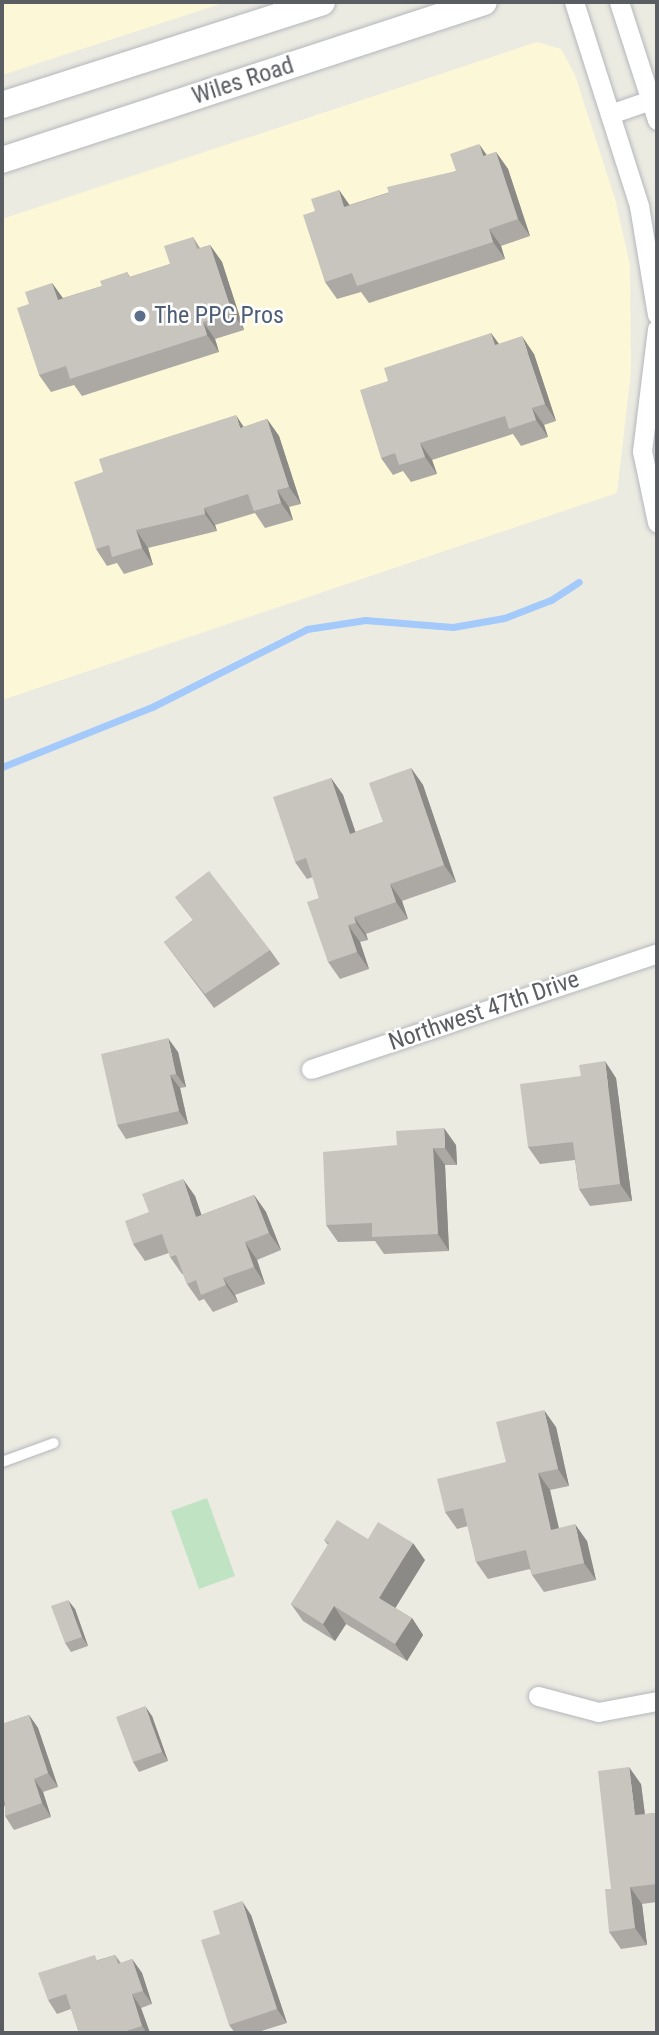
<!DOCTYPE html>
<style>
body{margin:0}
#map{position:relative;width:659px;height:2035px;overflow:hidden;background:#ecebe2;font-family:"Roboto Condensed",sans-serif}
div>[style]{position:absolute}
.commercial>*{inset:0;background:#fcf8d7}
.green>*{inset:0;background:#bfe3c3}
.stream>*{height:7px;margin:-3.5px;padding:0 3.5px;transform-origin:3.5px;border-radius:3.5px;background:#a3cafb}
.roads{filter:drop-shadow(0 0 2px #b4b7bc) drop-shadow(0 0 2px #b4b7bc)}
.lane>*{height:10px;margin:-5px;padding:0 5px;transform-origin:5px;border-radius:5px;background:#fff}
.street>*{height:19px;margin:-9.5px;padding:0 9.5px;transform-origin:9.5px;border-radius:9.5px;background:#fff}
.secondary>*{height:26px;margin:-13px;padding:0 13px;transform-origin:13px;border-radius:13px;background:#fff}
.wall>*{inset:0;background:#aca9a4}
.shaded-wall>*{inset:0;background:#8c8a86}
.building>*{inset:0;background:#c8c5bf}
.dots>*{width:19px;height:19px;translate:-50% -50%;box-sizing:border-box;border:4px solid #fff;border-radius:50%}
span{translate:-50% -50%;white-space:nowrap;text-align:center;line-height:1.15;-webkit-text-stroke:5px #fff;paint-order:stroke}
.street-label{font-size:24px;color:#5a5d62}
.service-label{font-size:24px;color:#4e5e75}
.left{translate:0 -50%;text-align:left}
.frame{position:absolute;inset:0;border:4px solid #5a5d62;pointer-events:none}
</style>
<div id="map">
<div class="commercial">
<div style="clip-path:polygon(2px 2px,226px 2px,2px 75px)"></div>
<div style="clip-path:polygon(537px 42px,561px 49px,575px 75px,615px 199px,630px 265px,631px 371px,617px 493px,2px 700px,2px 219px)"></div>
</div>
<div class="green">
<div style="clip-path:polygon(207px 1498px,235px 1576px,199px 1589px,171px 1511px)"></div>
</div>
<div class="stream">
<div style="left:2px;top:767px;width:162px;rotate:-21.8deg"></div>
<div style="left:152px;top:707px;width:174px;rotate:-26.7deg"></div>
<div style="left:307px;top:629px;width:59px;rotate:-8.8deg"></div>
<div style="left:365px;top:620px;width:88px;rotate:4.5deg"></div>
<div style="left:453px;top:627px;width:52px;rotate:-10deg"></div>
<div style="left:504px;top:618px;width:50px;rotate:-21deg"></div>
<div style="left:551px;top:600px;width:33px;rotate:-33deg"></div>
</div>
<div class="roads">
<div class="lane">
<div style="left:2px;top:1462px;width:55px;rotate:-20.1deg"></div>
</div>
<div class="street">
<div style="left:574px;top:2px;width:214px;rotate:72.3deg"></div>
<div style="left:639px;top:206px;width:110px;rotate:80.6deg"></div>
<div style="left:619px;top:2px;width:124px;rotate:72.1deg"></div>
<div style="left:610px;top:114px;width:43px;rotate:-18.9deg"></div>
<div style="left:657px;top:329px;width:123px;rotate:97deg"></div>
<div style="left:642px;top:451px;width:73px;rotate:78.1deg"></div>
<div style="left:311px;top:1069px;width:365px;rotate:-18.5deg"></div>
<div style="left:538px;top:1696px;width:62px;rotate:14.9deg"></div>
<div style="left:598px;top:1712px;width:60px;rotate:-10.6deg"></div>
</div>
<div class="secondary">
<div style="left:2px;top:105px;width:336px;rotate:-17.8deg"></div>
<div style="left:2px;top:160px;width:507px;rotate:-18.15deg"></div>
</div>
</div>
<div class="wall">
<div style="clip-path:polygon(496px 152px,508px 169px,530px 236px,501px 246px,505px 259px,369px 303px,361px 292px,337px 299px,325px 282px,315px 211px,339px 190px,349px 205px,456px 171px,487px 155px)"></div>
<div style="clip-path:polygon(193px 237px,200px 248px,210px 245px,222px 262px,244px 330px,215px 339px,219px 352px,82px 396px,74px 385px,51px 392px,39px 375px,52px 283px,63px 298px,102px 286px,127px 272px,130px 277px,170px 264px)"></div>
<div style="clip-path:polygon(491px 333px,499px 344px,534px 354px,556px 421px,544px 425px,548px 437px,521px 446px,513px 434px,432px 460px,437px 474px,411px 482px,403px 471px,393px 475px,381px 458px,388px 381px)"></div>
<div style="clip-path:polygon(267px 419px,279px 436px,301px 504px,289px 507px,293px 520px,265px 528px,255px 513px,215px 525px,217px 531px,148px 548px,153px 565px,124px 574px,117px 563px,107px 566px,96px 549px,244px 427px)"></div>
<div style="clip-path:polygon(411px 768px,423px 785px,456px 882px,402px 901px,408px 919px,366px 934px,368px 940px,360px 942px,369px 969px,340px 979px,328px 962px,319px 898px,313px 877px,307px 879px,295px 862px,331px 778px,343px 795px,355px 832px,383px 822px)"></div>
<div style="clip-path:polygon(175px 897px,270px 950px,280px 964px,214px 1008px,164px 942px,193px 920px)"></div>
<div style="clip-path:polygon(178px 1052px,186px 1087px,180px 1088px,188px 1124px,126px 1139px,117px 1125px)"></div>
<div style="clip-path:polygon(616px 1078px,632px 1201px,590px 1206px,579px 1189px,575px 1160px,540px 1164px,528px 1147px)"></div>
<div style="clip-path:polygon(397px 1145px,456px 1145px,457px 1165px,445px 1165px,449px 1251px,384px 1254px,375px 1241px,338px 1242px,326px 1225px)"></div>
<div style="clip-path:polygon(254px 1195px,266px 1212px,281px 1250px,257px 1260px,265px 1284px,235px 1295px,238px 1302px,213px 1312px,204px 1299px,199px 1301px,187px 1284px,183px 1274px,182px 1274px,170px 1257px,169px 1253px,145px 1261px,133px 1244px,195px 1196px,201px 1215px)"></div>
<div style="clip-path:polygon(556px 1427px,569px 1486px,550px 1490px,559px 1528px,587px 1541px,596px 1580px,544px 1592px,532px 1575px,530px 1569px,488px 1579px,476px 1562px,468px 1526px,457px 1529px,445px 1512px)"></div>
<div style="clip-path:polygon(368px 1539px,425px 1560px,395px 1608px,412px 1618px,423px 1635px,407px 1661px,346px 1624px,335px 1641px,303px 1621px,291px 1604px,328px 1545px,324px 1540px)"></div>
<div style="clip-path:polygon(75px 1609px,88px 1646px,71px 1652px,65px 1643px)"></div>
<div style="clip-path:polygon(29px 1715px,38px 1728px,58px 1787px,43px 1792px,51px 1817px,14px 1830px,5px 1816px,5px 1807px,2px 1802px,2px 1724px)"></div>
<div style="clip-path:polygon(152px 1716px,168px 1761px,139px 1772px,133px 1762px)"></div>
<div style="clip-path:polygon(641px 1784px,645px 1814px,657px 1813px,657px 1902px,642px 1904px,647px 1945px,621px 1949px,609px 1932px,611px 1889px)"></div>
<div style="clip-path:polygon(251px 1915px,287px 2023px,255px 2033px,235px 2033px,229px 2025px,220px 1934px)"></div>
<div style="clip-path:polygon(115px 1955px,121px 1963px,132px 1959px,142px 1973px,152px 2004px,141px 2008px,150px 2033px,79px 2033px,71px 2009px,57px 2014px,48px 2000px,98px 1960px)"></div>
</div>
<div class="shaded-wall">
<div style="clip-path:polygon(479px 144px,491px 161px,483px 156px)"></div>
<div style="clip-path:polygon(496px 152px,508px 169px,530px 236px,518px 219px)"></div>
<div style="clip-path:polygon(339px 190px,351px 207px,344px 207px)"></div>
<div style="clip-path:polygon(489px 229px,501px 246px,505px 259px,493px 242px)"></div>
<div style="clip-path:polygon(210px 245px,222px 262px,244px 330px,232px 312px)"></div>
<div style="clip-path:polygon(52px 283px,64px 300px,58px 300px)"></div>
<div style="clip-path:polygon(203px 322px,215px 339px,219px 352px,207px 335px)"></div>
<div style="clip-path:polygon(491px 333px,503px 350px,495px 345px)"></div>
<div style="clip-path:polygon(522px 336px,534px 354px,556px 421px,545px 404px)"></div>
<div style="clip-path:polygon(532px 408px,544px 425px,548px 437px,536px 420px)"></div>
<div style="clip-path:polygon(236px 415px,247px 432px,240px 428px)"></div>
<div style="clip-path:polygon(267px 419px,279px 436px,301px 504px,289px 487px)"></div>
<div style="clip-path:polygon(420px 443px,432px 460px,437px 474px,425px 457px)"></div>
<div style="clip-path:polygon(277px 490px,289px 507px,293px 520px,281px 503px)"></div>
<div style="clip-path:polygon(204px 508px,215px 525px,217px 531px,205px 514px)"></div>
<div style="clip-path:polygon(136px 530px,148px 548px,153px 565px,142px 548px)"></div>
<div style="clip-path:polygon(411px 768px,423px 785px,456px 882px,444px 865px)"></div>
<div style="clip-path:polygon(331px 778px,343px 795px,362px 851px,350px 834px)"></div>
<div style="clip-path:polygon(390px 884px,402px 901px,408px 919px,396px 902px)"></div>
<div style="clip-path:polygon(354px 917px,366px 934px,368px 940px,356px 923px)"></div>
<div style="clip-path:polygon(348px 925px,360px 942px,369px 969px,357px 952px)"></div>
<div style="clip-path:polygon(168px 1038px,178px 1052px,186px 1087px,176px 1074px)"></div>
<div style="clip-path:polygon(605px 1061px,616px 1078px,632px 1201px,620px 1184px)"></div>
<div style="clip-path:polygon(170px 1075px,180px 1088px,188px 1124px,179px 1111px)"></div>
<div style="clip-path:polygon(444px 1128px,456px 1145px,457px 1165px,445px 1148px)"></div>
<div style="clip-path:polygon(433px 1148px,445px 1165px,449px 1251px,438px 1234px)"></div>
<div style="clip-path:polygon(183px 1179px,195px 1196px,208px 1234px,196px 1217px)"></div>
<div style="clip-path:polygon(254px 1195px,266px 1212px,281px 1250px,269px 1233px)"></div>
<div style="clip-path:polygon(245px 1242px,257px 1260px,265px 1284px,254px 1267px)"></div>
<div style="clip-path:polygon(223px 1278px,235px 1295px,238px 1302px,226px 1285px)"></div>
<div style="clip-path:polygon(544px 1410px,556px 1427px,569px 1486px,558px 1469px)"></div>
<div style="clip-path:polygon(538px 1473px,550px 1490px,563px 1547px,551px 1530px)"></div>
<div style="clip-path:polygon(575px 1524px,587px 1541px,596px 1580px,584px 1563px)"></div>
<div style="clip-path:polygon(413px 1543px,425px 1560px,391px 1615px,379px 1598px)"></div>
<div style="clip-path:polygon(68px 1600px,75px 1609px,88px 1646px,82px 1637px)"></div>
<div style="clip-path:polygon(334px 1606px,346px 1624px,335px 1641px,323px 1624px)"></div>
<div style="clip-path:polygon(412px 1618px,423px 1635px,407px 1661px,395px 1644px)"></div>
<div style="clip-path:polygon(145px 1706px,152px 1716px,168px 1761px,162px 1752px)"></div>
<div style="clip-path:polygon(29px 1715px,38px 1728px,58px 1787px,48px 1773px)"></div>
<div style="clip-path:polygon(629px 1767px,641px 1784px,647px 1832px,635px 1815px)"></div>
<div style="clip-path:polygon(34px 1779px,43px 1792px,51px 1817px,42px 1803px)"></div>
<div style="clip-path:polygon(630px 1887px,642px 1904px,647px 1945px,635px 1928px)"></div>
<div style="clip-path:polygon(242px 1901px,251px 1915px,287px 2023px,277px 2009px)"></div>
<div style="clip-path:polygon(132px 1959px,142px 1973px,152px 2004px,143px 1991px)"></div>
<div style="clip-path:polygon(132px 1994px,141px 2008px,150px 2033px,147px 2033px,142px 2026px)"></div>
</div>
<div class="building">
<div style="clip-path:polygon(479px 144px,483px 156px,496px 152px,518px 219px,489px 229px,493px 242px,357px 286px,352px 273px,325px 282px,303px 215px,315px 211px,311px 199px,339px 190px,344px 207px,389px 193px,387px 187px,456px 171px,450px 154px)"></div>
<div style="clip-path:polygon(193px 237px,197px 249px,210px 245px,232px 312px,203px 322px,207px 335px,70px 379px,66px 366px,39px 375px,17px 308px,29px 304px,25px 292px,52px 283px,58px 300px,102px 286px,100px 281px,127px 272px,129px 277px,170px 264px,164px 246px)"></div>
<div style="clip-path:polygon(491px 333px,495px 345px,522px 336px,545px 404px,532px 408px,536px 420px,509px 429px,505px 416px,420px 443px,425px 457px,399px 465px,395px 453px,381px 458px,360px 390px,388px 381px,384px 368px)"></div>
<div style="clip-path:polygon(236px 415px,240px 428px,267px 419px,289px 487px,277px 490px,281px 503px,254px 511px,248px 494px,204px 508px,205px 514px,136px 530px,142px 548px,112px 557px,109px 545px,96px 549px,74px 482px,103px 472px,99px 459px)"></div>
<div style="clip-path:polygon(411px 768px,444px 865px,390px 884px,396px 902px,354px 917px,356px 923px,348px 925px,357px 952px,328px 962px,307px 902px,319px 898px,306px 858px,295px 862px,273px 797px,331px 778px,350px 834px,383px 822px,369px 783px)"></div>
<div style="clip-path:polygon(209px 871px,270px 950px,205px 994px,164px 942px,193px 920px,175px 897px)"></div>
<div style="clip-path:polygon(168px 1038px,176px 1074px,170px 1075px,179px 1111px,117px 1125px,101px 1054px)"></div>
<div style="clip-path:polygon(605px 1061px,620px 1184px,579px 1189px,573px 1142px,528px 1147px,520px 1084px,581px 1076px,579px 1065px)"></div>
<div style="clip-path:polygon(444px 1128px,445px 1148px,433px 1148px,438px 1234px,372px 1237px,372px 1223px,326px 1225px,323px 1152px,397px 1145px,396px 1131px)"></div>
<div style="clip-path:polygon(183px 1179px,196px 1217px,254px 1195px,269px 1233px,245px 1242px,254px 1267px,223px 1278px,226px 1285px,201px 1295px,196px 1280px,187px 1284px,176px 1255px,170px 1257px,162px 1234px,133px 1244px,125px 1221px,149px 1212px,142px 1194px)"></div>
<div style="clip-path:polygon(544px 1410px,558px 1469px,538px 1473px,551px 1530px,575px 1524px,584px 1563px,532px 1575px,526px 1550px,476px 1562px,463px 1508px,445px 1512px,437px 1479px,506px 1462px,496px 1422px)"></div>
<div style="clip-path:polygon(337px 1520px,368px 1539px,378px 1522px,413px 1543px,379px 1598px,412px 1618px,395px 1644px,334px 1606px,323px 1624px,291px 1604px,329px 1543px,324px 1540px)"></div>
<div style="clip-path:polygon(68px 1600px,82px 1637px,65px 1643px,51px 1606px)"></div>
<div style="clip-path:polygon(145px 1706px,162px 1752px,133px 1762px,116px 1717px)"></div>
<div style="clip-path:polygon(29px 1715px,48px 1773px,34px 1779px,42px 1803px,5px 1816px,5px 1802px,2px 1799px,2px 1724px)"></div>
<div style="clip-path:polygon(629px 1767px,635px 1815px,657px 1813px,657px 1884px,630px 1887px,635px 1928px,609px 1932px,605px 1889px,611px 1889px,598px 1771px)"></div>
<div style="clip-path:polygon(242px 1901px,277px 2009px,229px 2025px,201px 1940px,220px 1934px,213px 1911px)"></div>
<div style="clip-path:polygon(95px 1955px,97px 1961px,115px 1955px,118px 1964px,132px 1959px,143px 1991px,132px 1994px,142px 2026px,120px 2033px,79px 2033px,66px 1994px,48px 2000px,38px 1973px)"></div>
</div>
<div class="dots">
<div style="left:140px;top:316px;background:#5c6f8a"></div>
</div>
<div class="street-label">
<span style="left:243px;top:81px;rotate:-18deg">Wiles Road</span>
<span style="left:484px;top:1011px;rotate:-19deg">Northwest 47th Drive</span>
</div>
<div class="service-label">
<span class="left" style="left:154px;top:316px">The PPC Pros</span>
</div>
<div class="frame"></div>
</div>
